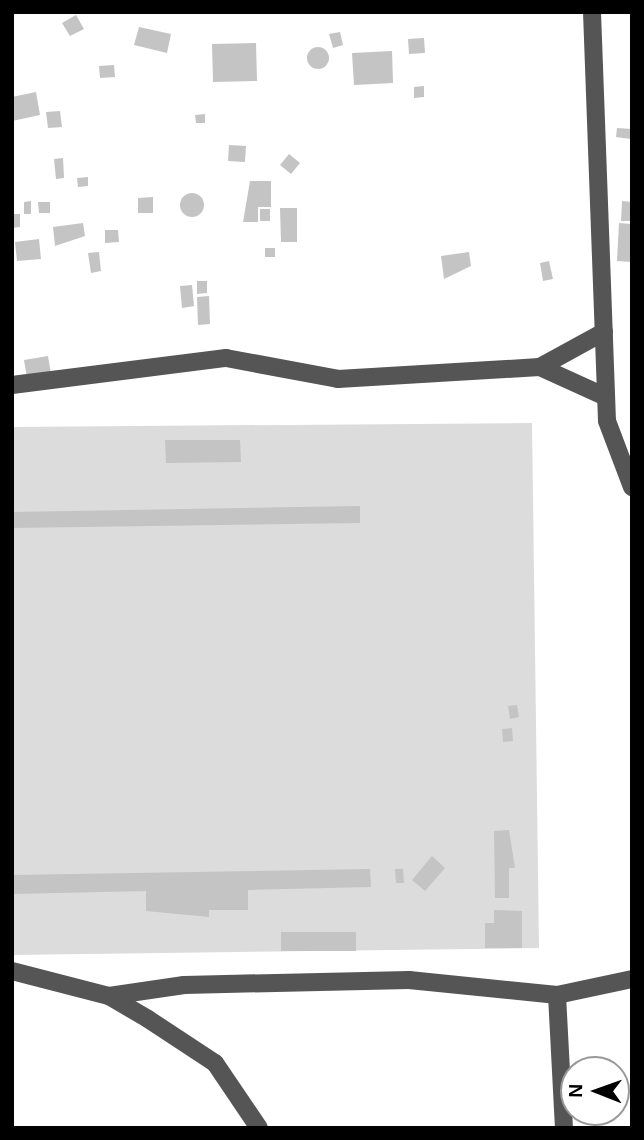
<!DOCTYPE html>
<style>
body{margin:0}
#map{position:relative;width:644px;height:1140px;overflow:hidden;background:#fff;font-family:Arial,sans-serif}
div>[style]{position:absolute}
.green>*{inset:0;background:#dcdcdc}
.building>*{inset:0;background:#c4c4c4}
.round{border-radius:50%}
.minor>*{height:18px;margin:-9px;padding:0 9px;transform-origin:9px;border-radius:9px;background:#555}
span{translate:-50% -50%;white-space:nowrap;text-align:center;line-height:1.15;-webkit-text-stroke:7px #fff;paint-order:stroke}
.frame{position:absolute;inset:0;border:14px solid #000;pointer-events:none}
.north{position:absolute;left:560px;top:1056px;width:70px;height:70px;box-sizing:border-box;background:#fff;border:2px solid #999;border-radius:50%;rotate:271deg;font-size:19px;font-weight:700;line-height:28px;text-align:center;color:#000}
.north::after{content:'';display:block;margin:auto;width:24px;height:32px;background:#000;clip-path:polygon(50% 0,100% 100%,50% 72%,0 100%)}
</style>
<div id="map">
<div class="green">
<div style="clip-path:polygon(532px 423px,539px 948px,12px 955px,12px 427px)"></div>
</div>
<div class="building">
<div style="clip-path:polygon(76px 15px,84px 29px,70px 36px,62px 23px)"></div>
<div style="clip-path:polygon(139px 27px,171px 34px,167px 53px,134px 45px)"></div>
<div style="clip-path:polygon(340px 32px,343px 45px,333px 48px,329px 34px)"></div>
<div style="clip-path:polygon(424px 38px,425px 53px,409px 54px,408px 39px)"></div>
<div style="clip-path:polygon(256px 43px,257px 81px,213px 82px,212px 44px)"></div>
<div class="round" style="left:307px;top:47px;width:22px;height:22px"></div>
<div style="clip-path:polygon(392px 51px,393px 83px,354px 85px,352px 53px)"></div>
<div style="clip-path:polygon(114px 65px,115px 77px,100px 78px,99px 66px)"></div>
<div style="clip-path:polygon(424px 86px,424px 97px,414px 98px,414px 87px)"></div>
<div style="clip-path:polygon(36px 92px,40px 115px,12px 121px,12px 97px)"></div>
<div style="clip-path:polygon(60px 111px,62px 127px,48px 128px,46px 112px)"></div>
<div style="clip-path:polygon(205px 114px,205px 123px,196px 123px,195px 115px)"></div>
<div style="clip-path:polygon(617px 128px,632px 129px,631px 139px,616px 137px)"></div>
<div style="clip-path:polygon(229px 145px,246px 146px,245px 162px,228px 161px)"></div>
<div style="clip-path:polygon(289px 154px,300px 163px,291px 174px,280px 165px)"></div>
<div style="clip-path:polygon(63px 158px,64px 178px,56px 179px,54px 159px)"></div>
<div style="clip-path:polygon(88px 177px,88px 186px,78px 187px,77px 178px)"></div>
<div style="clip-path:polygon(250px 181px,271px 181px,271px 207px,258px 207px,258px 222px,243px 222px)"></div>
<div class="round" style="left:180px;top:193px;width:24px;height:24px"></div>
<div style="clip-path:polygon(153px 197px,153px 213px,138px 213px,138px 198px)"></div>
<div style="clip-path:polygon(31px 201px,31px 214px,24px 214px,24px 202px)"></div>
<div style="clip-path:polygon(622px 201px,632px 202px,632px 221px,621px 221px)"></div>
<div style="clip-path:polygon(38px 202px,50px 202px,50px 213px,39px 213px)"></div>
<div style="clip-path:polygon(280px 208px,297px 208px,297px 242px,281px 242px)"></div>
<div style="clip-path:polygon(260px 209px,270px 209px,270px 221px,260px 221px)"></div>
<div style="clip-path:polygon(12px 214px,20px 214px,20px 227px,12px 228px)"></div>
<div style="clip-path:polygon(83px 223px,85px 236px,55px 246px,53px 227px)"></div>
<div style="clip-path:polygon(619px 223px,632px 224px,631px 262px,617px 261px)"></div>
<div style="clip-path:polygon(105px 230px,118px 230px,119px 242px,105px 243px)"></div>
<div style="clip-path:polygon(39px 239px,41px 259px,17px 261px,15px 242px)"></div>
<div style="clip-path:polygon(265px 248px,275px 248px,275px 257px,265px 257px)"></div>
<div style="clip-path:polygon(99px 252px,101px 271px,91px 273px,88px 253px)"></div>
<div style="clip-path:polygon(469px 252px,471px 266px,444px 279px,441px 256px)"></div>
<div style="clip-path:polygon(549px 261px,553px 279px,543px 281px,540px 263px)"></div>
<div style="clip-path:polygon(197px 281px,207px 281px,207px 293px,197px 294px)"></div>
<div style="clip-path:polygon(192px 285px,194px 306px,182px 308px,180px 286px)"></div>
<div style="clip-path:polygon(209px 296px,210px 324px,198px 325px,197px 297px)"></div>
<div style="clip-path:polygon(48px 356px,51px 374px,27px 378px,24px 360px)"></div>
<div style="clip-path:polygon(165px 440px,240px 440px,241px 462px,166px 463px)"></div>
<div style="clip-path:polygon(360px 506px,360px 523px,12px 528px,12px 512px)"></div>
<div style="clip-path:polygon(517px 705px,519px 717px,510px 719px,508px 706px)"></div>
<div style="clip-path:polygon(512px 728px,513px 741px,503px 742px,502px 729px)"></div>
<div style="clip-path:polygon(509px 830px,515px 868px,509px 868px,509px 898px,495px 898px,494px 831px)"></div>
<div style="clip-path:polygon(432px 856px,445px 868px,425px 891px,412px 880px)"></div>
<div style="clip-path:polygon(370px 869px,371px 887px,248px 890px,248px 910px,209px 910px,209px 917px,146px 911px,146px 891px,12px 894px,12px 875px)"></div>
<div style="clip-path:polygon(395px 869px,403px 869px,404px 883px,396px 883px)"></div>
<div style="clip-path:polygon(494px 910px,522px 911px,522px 948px,485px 948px,485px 923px,494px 923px)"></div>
<div style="clip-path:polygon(281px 932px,356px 932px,356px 951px,281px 951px)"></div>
</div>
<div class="minor">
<div style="left:592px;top:12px;width:409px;rotate:87.9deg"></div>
<div style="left:607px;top:421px;width:71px;rotate:69.3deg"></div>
<div style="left:540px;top:367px;width:73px;rotate:-28.7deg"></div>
<div style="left:12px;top:385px;width:216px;rotate:-7.2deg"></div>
<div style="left:226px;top:358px;width:114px;rotate:10.6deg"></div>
<div style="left:338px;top:379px;width:202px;rotate:-3.4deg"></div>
<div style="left:540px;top:367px;width:72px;rotate:24.4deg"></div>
<div style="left:12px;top:971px;width:100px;rotate:14.5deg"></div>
<div style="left:109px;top:996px;width:45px;rotate:30.5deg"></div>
<div style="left:148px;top:1019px;width:80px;rotate:33.3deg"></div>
<div style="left:215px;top:1063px;width:78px;rotate:55.9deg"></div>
<div style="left:557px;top:995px;width:133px;rotate:87deg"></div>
<div style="left:109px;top:996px;width:76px;rotate:-8.3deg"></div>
<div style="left:184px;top:985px;width:225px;rotate:-1.3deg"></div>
<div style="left:409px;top:980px;width:149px;rotate:5.8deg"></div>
<div style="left:557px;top:995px;width:77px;rotate:-12deg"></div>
</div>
<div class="frame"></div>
<div class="north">N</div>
</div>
